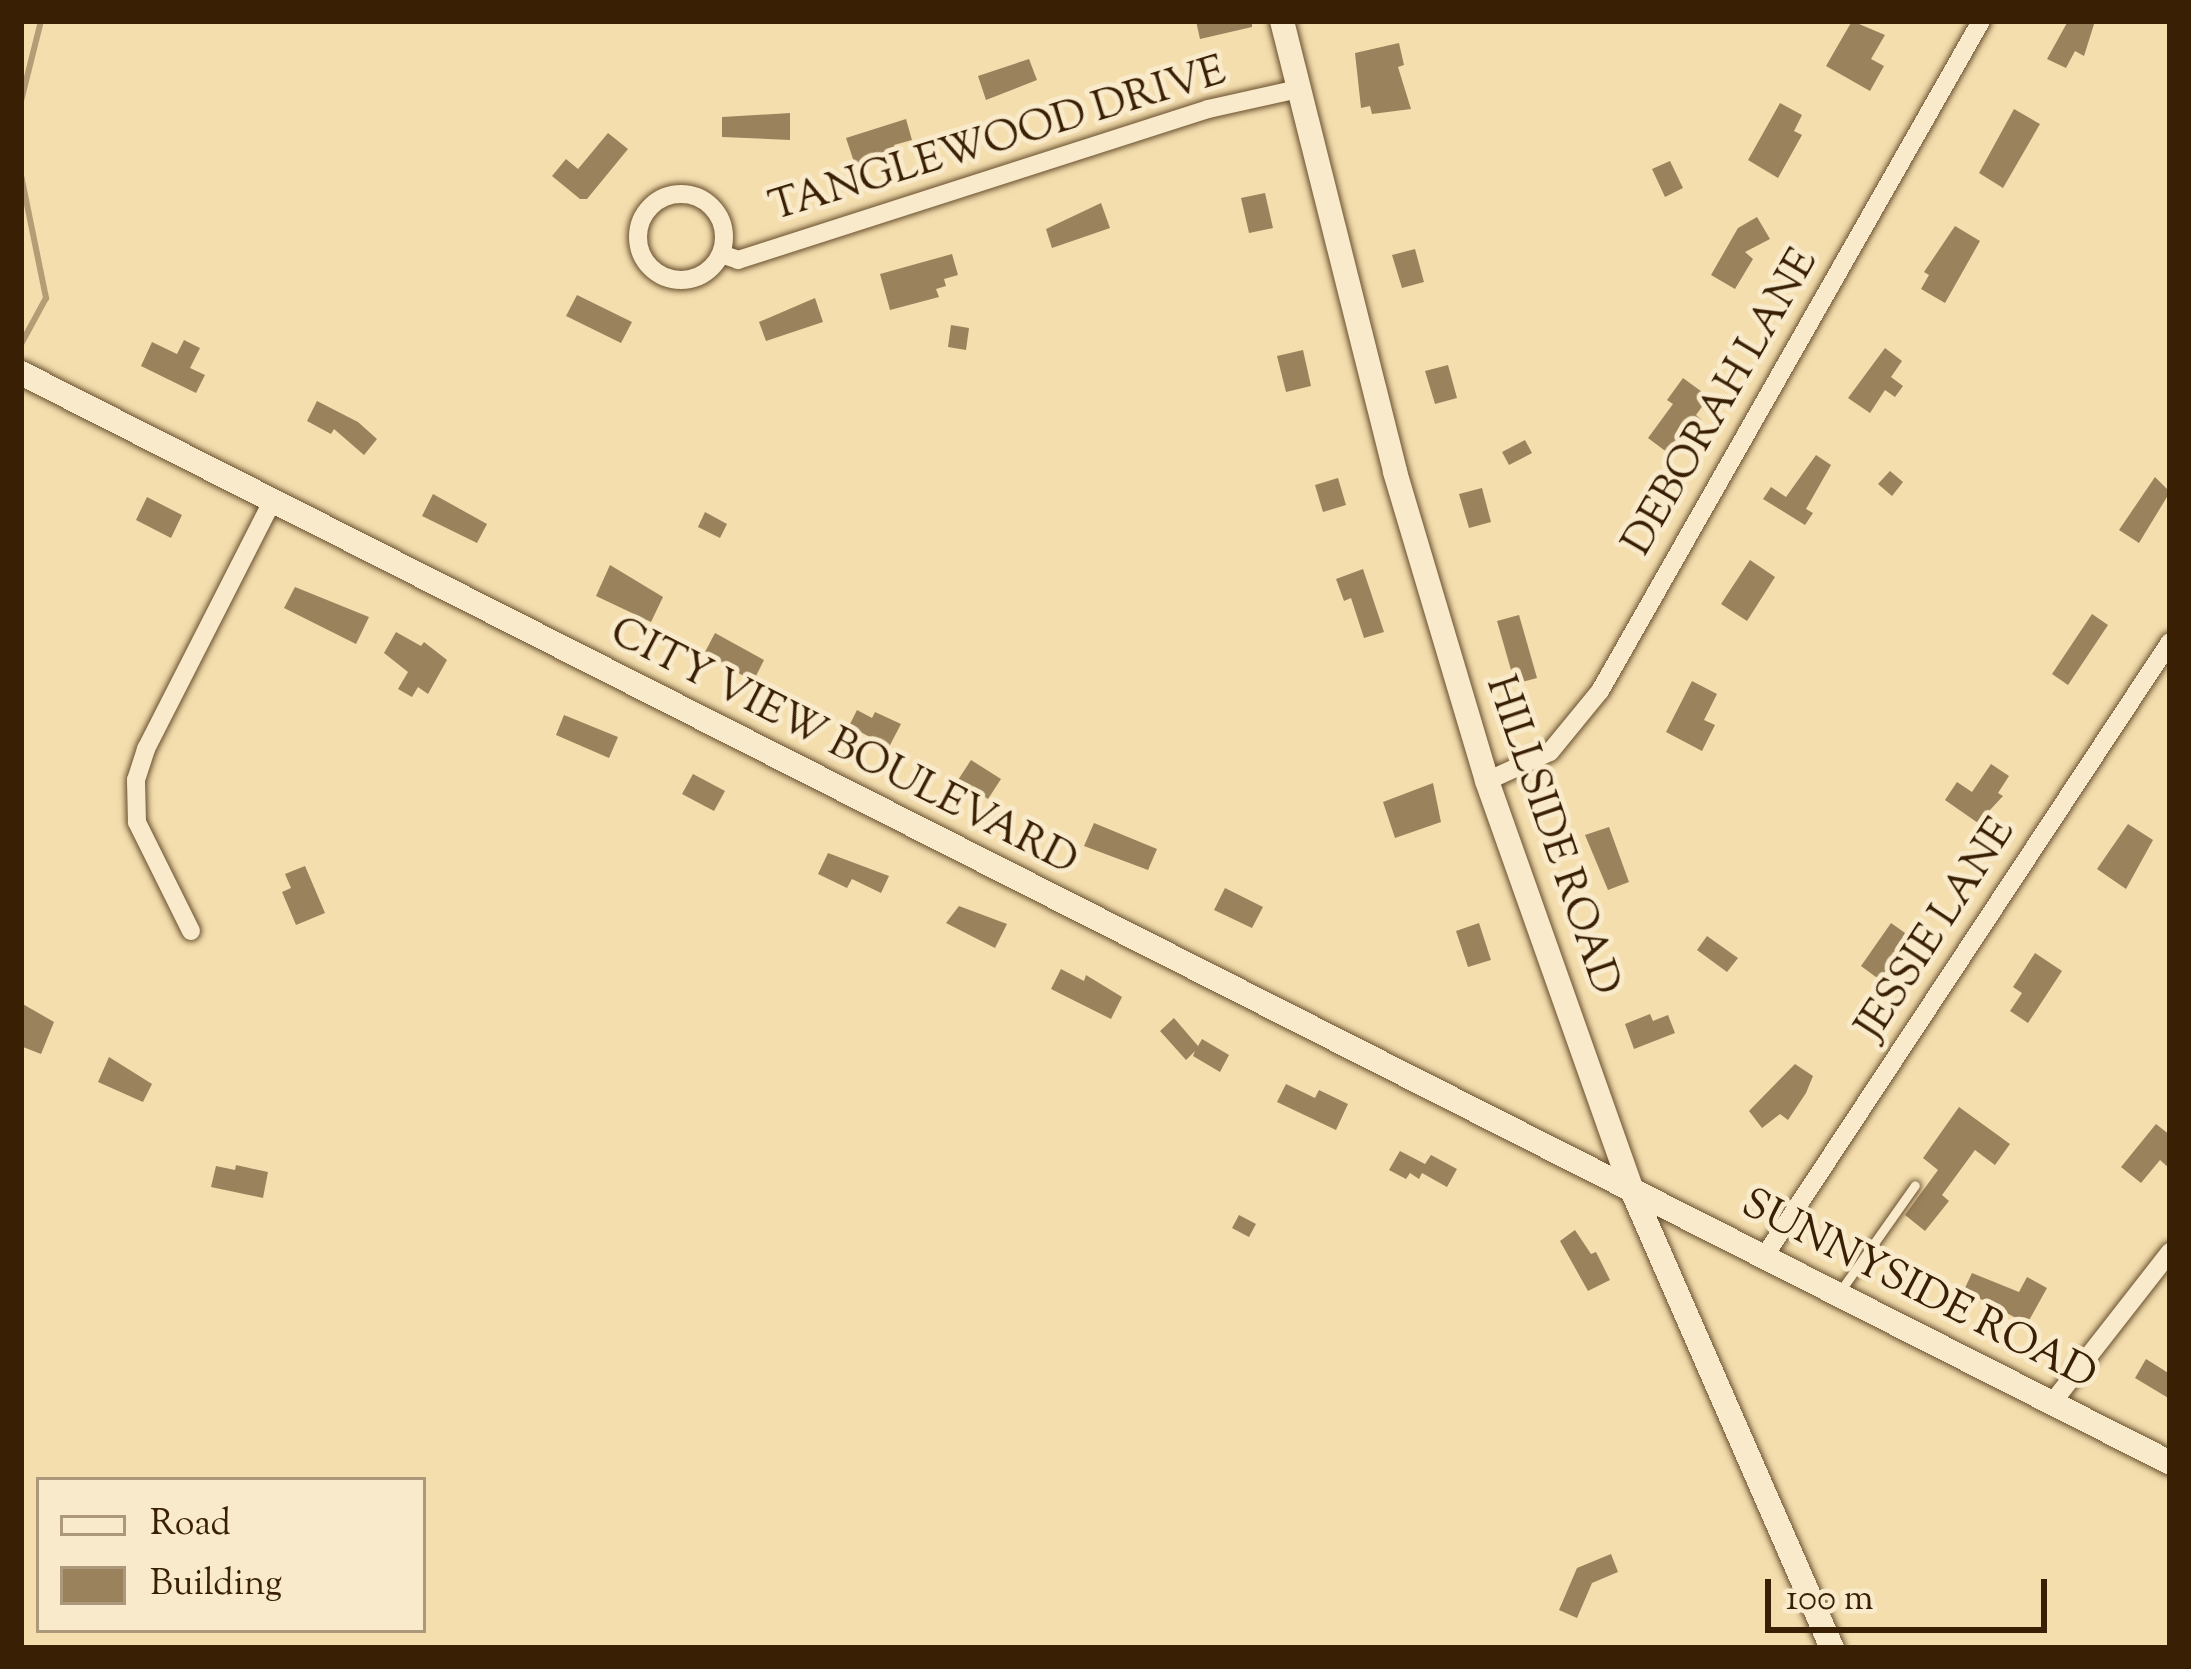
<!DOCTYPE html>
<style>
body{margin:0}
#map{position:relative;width:2191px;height:1669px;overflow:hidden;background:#f4deae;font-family:"Sorts Mill Goudy",serif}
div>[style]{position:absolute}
.stream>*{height:6px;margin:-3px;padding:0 3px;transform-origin:3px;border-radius:3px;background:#b49d74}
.building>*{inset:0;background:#9a825c}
.roads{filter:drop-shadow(0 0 3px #684f2e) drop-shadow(0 0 3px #684f2e)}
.service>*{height:9px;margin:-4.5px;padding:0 4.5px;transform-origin:4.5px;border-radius:4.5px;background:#f8eaca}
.minor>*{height:18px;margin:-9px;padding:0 9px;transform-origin:9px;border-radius:9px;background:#f8eaca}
.minor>.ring{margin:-9px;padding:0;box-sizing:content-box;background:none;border:18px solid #f8eaca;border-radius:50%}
.tertiary>*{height:24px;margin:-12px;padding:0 12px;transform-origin:12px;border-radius:12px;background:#f8eaca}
span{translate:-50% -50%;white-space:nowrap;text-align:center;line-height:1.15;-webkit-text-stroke:10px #f8eaca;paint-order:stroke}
.street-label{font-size:42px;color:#391f04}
.frame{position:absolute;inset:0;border:24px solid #391f04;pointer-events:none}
.legend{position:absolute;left:36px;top:1477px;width:390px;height:156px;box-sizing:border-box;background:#f8eaca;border:3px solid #ac997b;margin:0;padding:15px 21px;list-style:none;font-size:36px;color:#391f04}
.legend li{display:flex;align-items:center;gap:24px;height:60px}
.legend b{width:60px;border:3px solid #ac997b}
.scale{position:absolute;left:1765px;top:1579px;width:282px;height:54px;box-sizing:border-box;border:6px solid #391f04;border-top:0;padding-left:15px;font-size:36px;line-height:42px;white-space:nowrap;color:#391f04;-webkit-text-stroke:9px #f8eaca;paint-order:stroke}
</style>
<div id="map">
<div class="stream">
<div style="left:21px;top:101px;width:82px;rotate:-76deg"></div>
<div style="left:21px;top:175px;width:126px;rotate:78.5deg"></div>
<div style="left:46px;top:298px;width:52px;rotate:118.5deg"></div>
</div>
<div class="building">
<div style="clip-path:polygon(1196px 21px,1252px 21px,1252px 27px,1200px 39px)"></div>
<div style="clip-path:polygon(1852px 21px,1885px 35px,1871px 59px,1884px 66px,1870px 91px,1826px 66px)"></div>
<div style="clip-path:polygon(2068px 21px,2095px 21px,2084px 56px,2075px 51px,2066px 68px,2047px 59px)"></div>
<div style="clip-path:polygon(1399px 43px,1404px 65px,1398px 67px,1411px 109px,1372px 114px,1370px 106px,1361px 108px,1355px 53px)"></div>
<div style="clip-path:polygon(1029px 59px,1037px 80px,986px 100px,978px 76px)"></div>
<div style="clip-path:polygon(1780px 103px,1802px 115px,1794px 131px,1802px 135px,1778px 178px,1748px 160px)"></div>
<div style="clip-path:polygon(2014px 109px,2040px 124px,2003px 188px,1979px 173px)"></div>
<div style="clip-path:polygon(790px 113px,790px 140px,722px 137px,722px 117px)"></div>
<div style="clip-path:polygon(906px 119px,912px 140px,894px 145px,896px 152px,855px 165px,846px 138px)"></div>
<div style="clip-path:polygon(608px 133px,628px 149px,587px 199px,580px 199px,552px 176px,566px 159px,578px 169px)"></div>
<div style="clip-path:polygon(1670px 161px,1683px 188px,1665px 197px,1652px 169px)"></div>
<div style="clip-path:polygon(1265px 193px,1273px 228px,1249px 233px,1241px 198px)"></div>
<div style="clip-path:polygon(1101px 203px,1110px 228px,1052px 248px,1046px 229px)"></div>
<div style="clip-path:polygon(1757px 217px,1770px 239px,1745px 252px,1753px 259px,1735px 289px,1711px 275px,1738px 228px)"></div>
<div style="clip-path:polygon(1955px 226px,1980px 241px,1945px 303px,1921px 289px,1929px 275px,1924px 272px)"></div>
<div style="clip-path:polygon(1415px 249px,1424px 282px,1402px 288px,1392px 255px)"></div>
<div style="clip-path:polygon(952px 254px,958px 275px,944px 279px,946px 286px,936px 289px,939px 297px,890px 310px,880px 274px)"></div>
<div style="clip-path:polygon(577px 295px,632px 322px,621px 343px,566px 316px)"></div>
<div style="clip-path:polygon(815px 298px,823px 322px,766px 341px,759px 322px)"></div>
<div style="clip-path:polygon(951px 325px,969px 328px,966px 350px,948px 347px)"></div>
<div style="clip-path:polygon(184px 340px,200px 348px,190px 368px,205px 375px,196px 393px,141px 366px,152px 342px,177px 354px)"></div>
<div style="clip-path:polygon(1885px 348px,1902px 361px,1891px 377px,1903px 386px,1895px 397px,1885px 390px,1870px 413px,1848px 398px)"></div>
<div style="clip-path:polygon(1303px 350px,1311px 386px,1286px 392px,1277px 356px)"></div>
<div style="clip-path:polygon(1448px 365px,1457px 398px,1435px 404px,1425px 371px)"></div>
<div style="clip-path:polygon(1683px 378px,1709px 397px,1696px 415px,1702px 420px,1672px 456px,1648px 438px,1673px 404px,1667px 400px)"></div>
<div style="clip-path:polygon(317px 401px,358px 422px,377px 439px,364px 455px,334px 429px,331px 434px,307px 421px)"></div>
<div style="clip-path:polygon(1525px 440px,1532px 453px,1509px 465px,1502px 452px)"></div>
<div style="clip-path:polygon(1816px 455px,1831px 465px,1806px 509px,1813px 513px,1805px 525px,1763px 499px,1771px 487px,1786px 497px)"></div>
<div style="clip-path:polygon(1890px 471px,1903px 482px,1892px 496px,1878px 484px)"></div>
<div style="clip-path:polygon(2155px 477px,2170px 492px,2139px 543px,2119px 530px)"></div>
<div style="clip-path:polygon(1338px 478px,1346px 505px,1323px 512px,1315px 485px)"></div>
<div style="clip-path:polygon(1482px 488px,1491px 522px,1469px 528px,1459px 494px)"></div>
<div style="clip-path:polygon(433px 494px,487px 524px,477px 543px,422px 516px)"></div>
<div style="clip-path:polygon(147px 497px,182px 515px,171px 538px,136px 520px)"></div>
<div style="clip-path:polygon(705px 512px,727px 524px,720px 538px,698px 527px)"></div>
<div style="clip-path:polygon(1750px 560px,1775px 577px,1747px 621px,1721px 604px)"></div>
<div style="clip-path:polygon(610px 565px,663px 597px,651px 622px,596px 596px)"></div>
<div style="clip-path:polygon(1363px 569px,1384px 632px,1364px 638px,1351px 598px,1344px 601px,1336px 579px)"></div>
<div style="clip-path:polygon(295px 587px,369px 617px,356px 644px,284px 608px)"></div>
<div style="clip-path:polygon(2092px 614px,2108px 625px,2068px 685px,2052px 674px)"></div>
<div style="clip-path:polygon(1519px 615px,1537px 678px,1515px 684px,1497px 621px)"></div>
<div style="clip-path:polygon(396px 632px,421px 646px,424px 642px,447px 660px,428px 694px,418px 687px,412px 697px,398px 689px,408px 672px,384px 653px)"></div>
<div style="clip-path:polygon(715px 633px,764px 660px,753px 682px,705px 652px)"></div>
<div style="clip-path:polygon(1692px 681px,1717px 694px,1704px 720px,1715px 725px,1702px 751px,1666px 732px)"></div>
<div style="clip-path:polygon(857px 710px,872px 718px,875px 712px,901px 724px,889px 747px,849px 726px)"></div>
<div style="clip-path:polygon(564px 715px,618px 737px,609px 758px,556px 735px)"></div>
<div style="clip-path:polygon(971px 760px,1001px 779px,988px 799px,958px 780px)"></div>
<div style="clip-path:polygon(1991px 764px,2009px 776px,1998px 793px,2003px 796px,1978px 823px,1945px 800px,1957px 782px,1972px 792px)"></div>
<div style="clip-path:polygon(693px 774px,725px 791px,714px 811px,682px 794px)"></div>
<div style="clip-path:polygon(1433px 783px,1441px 822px,1395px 838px,1383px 802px)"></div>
<div style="clip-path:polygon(1094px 823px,1157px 849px,1148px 870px,1084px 846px)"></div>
<div style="clip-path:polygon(2128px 824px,2153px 840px,2126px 889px,2097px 869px)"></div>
<div style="clip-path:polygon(1609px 827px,1629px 882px,1608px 890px,1585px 835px)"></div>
<div style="clip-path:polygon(828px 853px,889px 876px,881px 893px,852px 879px,847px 888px,818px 874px)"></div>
<div style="clip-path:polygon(305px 866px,325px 913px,296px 925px,282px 892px,291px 888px,285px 874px)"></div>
<div style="clip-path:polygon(1225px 888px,1263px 907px,1252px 928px,1214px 910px)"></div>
<div style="clip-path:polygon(959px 906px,1007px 924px,995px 948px,946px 923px)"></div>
<div style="clip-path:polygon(1479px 923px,1491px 960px,1468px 967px,1456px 931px)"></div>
<div style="clip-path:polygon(1891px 923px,1908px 935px,1880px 980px,1861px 966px)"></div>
<div style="clip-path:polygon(1707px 936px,1738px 958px,1727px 972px,1697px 950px)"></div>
<div style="clip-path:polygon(2035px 953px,2062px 971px,2028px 1023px,2010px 1011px,2022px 993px,2013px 987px)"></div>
<div style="clip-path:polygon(1061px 969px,1084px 981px,1086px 975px,1122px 997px,1111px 1019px,1051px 989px)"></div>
<div style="clip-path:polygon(21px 1003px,54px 1022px,41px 1054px,23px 1047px,21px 1053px)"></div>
<div style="clip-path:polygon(1650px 1014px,1653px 1021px,1668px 1015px,1675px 1033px,1634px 1049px,1625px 1024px)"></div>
<div style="clip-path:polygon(1174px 1018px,1198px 1046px,1202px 1039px,1229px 1055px,1220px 1072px,1193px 1056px,1195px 1051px,1186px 1060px,1160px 1031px)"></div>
<div style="clip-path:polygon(109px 1057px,152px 1084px,143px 1102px,98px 1082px)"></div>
<div style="clip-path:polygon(1795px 1064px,1813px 1076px,1806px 1093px,1788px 1120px,1780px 1114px,1762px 1128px,1749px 1111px)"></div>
<div style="clip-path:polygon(1286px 1084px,1315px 1098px,1319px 1090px,1348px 1104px,1336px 1130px,1277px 1102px)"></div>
<div style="clip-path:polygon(1959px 1107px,2010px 1144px,1995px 1165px,1975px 1150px,1942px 1195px,1949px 1201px,1925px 1231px,1905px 1215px,1938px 1170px,1923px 1158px)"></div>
<div style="clip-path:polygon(2156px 1124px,2170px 1135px,2170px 1169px,2160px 1160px,2141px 1183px,2121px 1167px)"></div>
<div style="clip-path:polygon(1400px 1151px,1425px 1164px,1431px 1155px,1457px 1169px,1447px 1187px,1422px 1173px,1419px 1179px,1410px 1173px,1406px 1179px,1389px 1170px)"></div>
<div style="clip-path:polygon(236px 1165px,268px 1172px,263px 1198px,211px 1187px,216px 1166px,235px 1170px)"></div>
<div style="clip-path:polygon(1239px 1215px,1256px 1224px,1249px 1237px,1232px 1228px)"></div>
<div style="clip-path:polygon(1575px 1230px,1591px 1254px,1596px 1252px,1610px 1280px,1588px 1291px,1560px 1241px)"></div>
<div style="clip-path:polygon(1972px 1273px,2019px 1292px,2027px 1277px,2047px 1288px,2027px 1324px,1964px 1290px)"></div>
<div style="clip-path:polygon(2146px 1359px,2170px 1374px,2170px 1399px,2135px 1378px)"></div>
<div style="clip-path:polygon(1611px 1554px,1618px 1572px,1592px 1583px,1577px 1618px,1559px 1610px,1577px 1568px)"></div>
</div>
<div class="roads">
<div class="service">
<div style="left:1841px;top:1290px;width:128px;rotate:-54.8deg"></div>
</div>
<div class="minor">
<div class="ring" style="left:638px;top:194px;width:68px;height:68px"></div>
<div style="left:721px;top:254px;width:18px;rotate:19deg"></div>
<div style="left:738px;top:260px;width:494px;rotate:-17.8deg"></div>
<div style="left:1208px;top:109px;width:92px;rotate:-12.5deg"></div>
<div style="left:1487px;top:781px;width:69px;rotate:-24.7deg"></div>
<div style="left:1550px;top:752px;width:79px;rotate:-50.7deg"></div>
<div style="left:1600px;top:691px;width:771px;rotate:-60.37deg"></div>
<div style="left:191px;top:931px;width:122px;rotate:-116.4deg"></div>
<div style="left:137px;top:822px;width:42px;rotate:-91.4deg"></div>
<div style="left:136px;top:780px;width:33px;rotate:-72deg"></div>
<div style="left:146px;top:749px;width:275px;rotate:-63deg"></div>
<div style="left:1764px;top:1257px;width:737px;rotate:-56.57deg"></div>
<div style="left:2052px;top:1403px;width:192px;rotate:-52deg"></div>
</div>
<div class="tertiary">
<div style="left:1282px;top:21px;width:465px;rotate:75.9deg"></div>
<div style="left:1395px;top:472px;width:322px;rotate:73.4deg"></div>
<div style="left:1487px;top:781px;width:432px;rotate:70.5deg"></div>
<div style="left:1631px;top:1188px;width:502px;rotate:66.4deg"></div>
<div style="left:21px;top:373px;width:2410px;rotate:26.89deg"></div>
</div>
</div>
<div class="street-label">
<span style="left:998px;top:141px;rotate:-17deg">TANGLEWOOD DRIVE</span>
<span style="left:1722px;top:403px;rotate:-60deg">DEBORAH LANE</span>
<span style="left:843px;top:748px;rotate:27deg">CITY VIEW BOULEVARD</span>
<span style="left:1551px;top:836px;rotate:71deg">HILLSIDE ROAD</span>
<span style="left:1937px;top:930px;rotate:-57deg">JESSIE LANE</span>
<span style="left:1918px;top:1291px;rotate:27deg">SUNNYSIDE ROAD</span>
</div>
<div class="frame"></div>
<ul class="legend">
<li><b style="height:15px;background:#f8eaca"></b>Road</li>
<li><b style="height:33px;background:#9a825c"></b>Building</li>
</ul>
<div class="scale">100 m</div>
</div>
